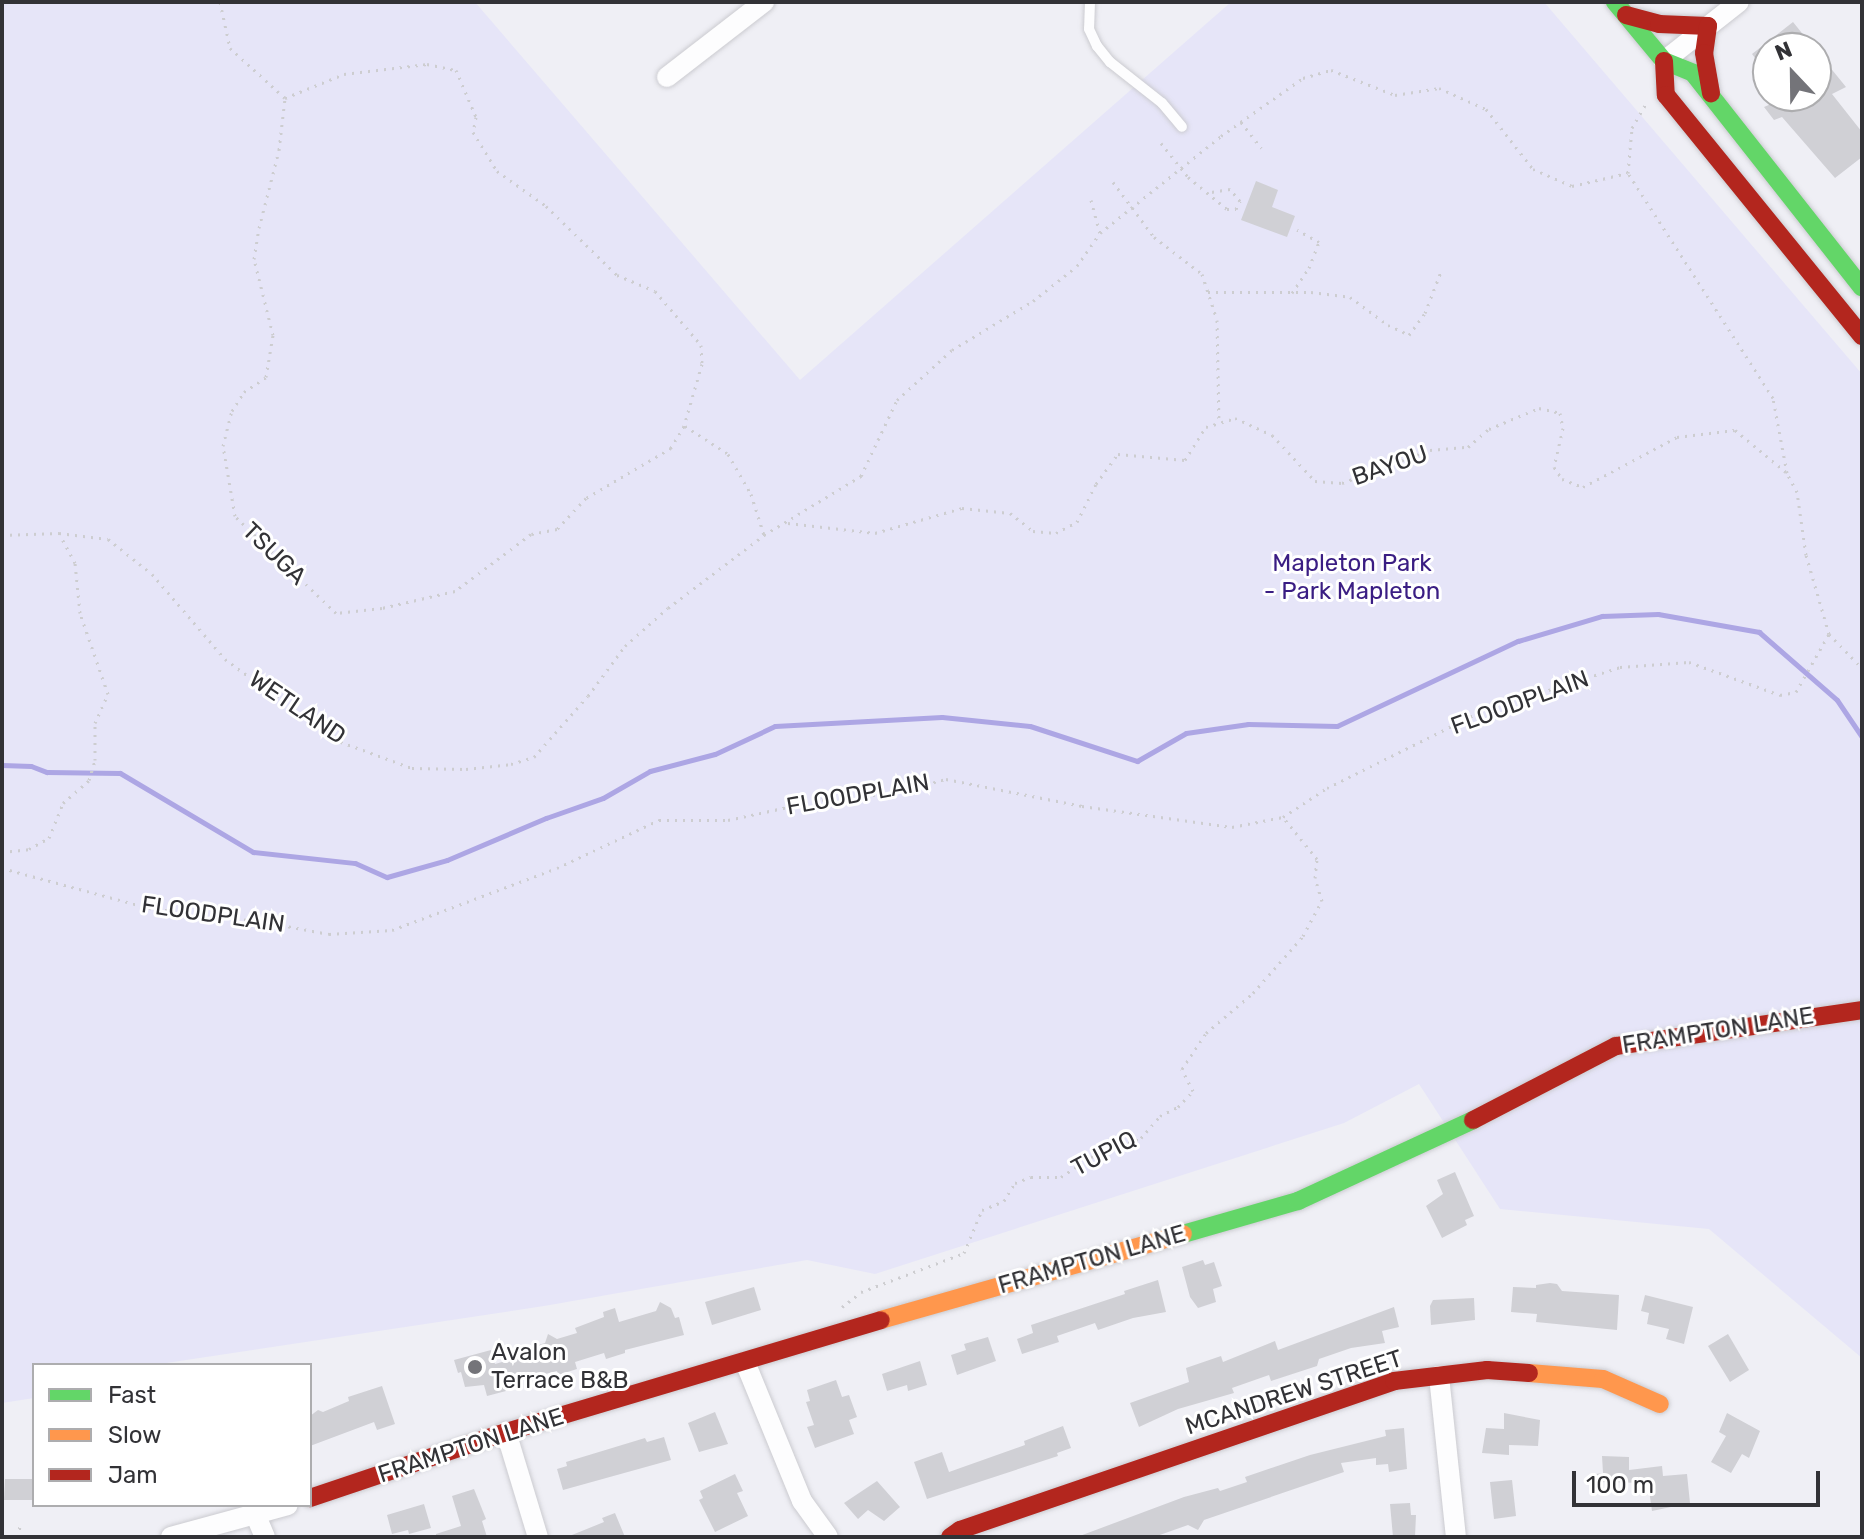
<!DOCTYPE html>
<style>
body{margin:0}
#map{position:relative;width:1864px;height:1539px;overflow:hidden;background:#efeff5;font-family:Rubik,sans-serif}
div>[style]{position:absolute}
.green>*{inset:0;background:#e6e5f8}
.stream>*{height:5px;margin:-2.5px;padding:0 2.5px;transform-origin:2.5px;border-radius:2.5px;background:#ada6e4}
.building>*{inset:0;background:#d0d0d5}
.path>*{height:3px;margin-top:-1.5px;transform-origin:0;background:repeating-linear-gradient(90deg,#cdcdd0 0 2px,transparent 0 8px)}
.roads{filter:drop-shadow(0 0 2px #cbcbd0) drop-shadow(0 0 2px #cbcbd0)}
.lane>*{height:10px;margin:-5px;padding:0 5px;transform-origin:5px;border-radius:5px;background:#fdfdfe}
.street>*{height:20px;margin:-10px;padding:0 10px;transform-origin:10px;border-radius:10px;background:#fdfdfe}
.fast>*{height:18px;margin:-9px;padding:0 9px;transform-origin:9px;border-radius:9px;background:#63d668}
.slow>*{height:18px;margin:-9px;padding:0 9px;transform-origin:9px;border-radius:9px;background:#ff974d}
.jam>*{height:18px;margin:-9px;padding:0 9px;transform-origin:9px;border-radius:9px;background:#b3261e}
.dots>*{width:22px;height:22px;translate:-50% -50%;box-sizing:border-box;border:4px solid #fff;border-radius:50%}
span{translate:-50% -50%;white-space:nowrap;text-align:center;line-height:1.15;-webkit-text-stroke:6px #fff;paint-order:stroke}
.street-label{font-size:24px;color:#323236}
.park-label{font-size:24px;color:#3a1d83}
.poi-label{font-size:24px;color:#323236}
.left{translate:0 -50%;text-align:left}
.frame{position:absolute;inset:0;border:4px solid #323236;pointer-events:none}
.legend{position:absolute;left:32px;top:1363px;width:280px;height:144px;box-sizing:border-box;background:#fff;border:2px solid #adadaf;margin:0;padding:10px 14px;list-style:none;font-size:24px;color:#323236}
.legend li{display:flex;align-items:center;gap:16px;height:40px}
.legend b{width:40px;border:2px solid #adadaf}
.north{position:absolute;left:1752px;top:32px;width:80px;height:80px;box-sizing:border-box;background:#fff;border:2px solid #adadaf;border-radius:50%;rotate:338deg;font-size:22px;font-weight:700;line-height:32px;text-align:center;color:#323236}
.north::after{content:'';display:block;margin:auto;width:28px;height:36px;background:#747479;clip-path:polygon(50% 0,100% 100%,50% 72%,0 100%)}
.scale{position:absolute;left:1572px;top:1471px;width:248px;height:36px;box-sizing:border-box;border:4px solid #323236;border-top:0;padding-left:10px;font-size:24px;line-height:28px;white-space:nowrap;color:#323236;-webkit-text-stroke:6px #fff;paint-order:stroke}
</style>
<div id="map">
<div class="green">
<div style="clip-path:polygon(2px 2px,475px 2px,800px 380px,1231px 2px,1544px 2px,1862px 374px,1862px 1358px,1709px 1229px,1500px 1209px,1419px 1084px,1344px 1123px,875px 1274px,807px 1260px,544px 1306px,153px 1365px,34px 1365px,34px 1398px,2px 1403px)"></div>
</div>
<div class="stream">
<div style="left:2px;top:765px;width:29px;rotate:2deg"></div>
<div style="left:31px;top:766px;width:17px;rotate:21deg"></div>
<div style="left:47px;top:772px;width:73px;rotate:0.8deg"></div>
<div style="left:120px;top:773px;width:155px;rotate:30.7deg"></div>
<div style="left:253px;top:852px;width:103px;rotate:6.2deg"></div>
<div style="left:355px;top:863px;width:35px;rotate:24deg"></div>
<div style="left:387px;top:877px;width:62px;rotate:-15.8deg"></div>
<div style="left:447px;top:860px;width:108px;rotate:-23deg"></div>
<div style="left:546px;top:818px;width:60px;rotate:-19.3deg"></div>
<div style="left:603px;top:798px;width:54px;rotate:-29.9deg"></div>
<div style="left:650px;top:771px;width:67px;rotate:-14.7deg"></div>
<div style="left:715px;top:754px;width:66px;rotate:-25deg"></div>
<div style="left:775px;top:726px;width:167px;rotate:-3.1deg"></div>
<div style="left:942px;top:717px;width:88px;rotate:5.8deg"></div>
<div style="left:1030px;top:726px;width:113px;rotate:18.1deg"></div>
<div style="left:1137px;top:761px;width:56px;rotate:-29.7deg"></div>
<div style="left:1186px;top:733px;width:63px;rotate:-8.3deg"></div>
<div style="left:1248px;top:724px;width:89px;rotate:1.3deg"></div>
<div style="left:1337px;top:726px;width:200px;rotate:-25.2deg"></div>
<div style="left:1518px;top:641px;width:88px;rotate:-16.6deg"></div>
<div style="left:1602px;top:616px;width:56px;rotate:-2deg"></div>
<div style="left:1658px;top:614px;width:103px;rotate:10.1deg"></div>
<div style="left:1759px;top:632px;width:103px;rotate:41.1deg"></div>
<div style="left:1837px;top:700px;width:45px;rotate:56deg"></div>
</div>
<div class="building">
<div style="clip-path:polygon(1793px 22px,1814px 48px,1768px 48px,1768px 75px,1752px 54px)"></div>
<div style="clip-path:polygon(1816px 50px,1846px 87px,1832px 94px,1862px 132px,1862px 157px,1835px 178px,1782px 117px,1774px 120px,1764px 107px,1778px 101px,1774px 96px,1816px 96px)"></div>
<div style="clip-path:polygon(1256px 181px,1278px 190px,1272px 207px,1295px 216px,1287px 237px,1241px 220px)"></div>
<div style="clip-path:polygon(1455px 1172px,1474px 1216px,1465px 1220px,1467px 1225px,1442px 1238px,1426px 1206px,1443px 1194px,1437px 1180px)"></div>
<div style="clip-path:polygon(1203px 1260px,1205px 1265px,1214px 1262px,1222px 1286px,1213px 1289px,1216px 1302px,1198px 1308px,1190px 1297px,1182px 1267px)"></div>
<div style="clip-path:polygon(1158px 1280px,1166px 1312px,1133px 1318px,1098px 1330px,1095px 1323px,1057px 1336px,1059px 1342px,1022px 1354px,1017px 1339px,1033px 1333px,1031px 1325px,1125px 1294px,1124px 1291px)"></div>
<div style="clip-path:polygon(1550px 1283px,1557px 1284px,1562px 1291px,1619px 1295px,1617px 1330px,1536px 1322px,1537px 1314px,1511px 1312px,1513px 1287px,1536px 1288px,1536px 1285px)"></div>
<div style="clip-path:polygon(754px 1287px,761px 1310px,712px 1325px,705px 1302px)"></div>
<div style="clip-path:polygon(1645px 1295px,1693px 1307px,1684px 1344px,1666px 1339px,1669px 1329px,1647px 1324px,1649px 1313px,1641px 1311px)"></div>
<div style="clip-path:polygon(1474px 1298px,1475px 1320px,1431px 1325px,1430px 1306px,1433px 1300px)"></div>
<div style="clip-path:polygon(660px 1302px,671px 1308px,675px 1318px,679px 1317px,684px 1335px,625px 1350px,625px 1353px,606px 1359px,604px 1353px,575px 1362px,577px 1369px,558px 1375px,557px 1371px,537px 1376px,536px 1373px,504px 1384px,506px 1391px,487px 1396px,484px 1385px,465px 1387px,461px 1372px,458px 1373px,454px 1360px,491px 1350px,495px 1364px,520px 1357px,519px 1351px,545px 1343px,548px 1334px,557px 1339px,577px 1333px,575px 1328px,604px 1317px,603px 1312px,615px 1308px,619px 1322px,656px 1311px)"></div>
<div style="clip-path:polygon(1394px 1307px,1399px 1327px,1382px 1331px,1385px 1343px,1351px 1348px,1319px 1359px,1317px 1366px,1271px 1381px,1269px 1375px,1232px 1388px,1234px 1393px,1178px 1409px,1139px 1427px,1130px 1403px,1189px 1382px,1186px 1368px,1221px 1356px,1223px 1362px,1275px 1341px,1278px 1350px)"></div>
<div style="clip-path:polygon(1728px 1334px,1749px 1370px,1730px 1382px,1708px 1346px)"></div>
<div style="clip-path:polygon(988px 1337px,996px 1361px,957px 1375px,951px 1355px,966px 1350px,964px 1344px)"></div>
<div style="clip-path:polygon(920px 1361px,927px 1385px,908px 1391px,907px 1385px,887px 1391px,882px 1374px)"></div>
<div style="clip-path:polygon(836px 1380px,842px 1397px,849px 1395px,857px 1417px,849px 1420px,854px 1434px,815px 1448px,807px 1427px,814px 1425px,806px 1402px,810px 1401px,807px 1390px)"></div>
<div style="clip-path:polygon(382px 1386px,395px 1424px,377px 1430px,374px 1422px,310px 1446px,310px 1416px,318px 1410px,323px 1412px,349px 1401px,348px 1397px)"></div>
<div style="clip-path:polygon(715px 1412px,728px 1444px,699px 1452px,688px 1423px)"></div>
<div style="clip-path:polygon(1504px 1413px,1540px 1420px,1538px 1446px,1509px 1445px,1509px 1455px,1482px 1453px,1486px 1428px,1504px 1429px)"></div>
<div style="clip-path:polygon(1727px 1413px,1760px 1431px,1749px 1458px,1742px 1454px,1731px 1473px,1711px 1462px,1726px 1436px,1719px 1432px)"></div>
<div style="clip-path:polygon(1063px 1426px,1071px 1448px,1057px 1453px,1058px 1456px,927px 1499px,914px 1462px,942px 1452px,949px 1472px,1025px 1445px,1024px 1441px)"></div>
<div style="clip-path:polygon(1404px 1428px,1407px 1469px,1389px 1472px,1388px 1464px,1376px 1465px,1376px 1458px,1341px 1463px,1344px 1472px,1204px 1520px,1198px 1530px,1188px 1525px,1154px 1537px,1077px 1537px,1184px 1497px,1218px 1488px,1220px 1491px,1247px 1482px,1245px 1477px,1310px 1455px,1386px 1436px,1385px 1430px)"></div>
<div style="clip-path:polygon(664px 1437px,671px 1460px,563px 1490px,557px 1469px,567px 1466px,566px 1462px,645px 1438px,647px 1442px)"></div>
<div style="clip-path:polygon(1602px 1456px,1629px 1457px,1629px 1470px,1662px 1466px,1663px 1476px,1687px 1474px,1690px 1503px,1652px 1511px,1648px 1483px,1597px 1482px,1596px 1474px,1603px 1473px)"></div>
<div style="clip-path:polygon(735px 1474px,743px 1491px,737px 1493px,748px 1516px,715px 1532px,699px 1500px,703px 1498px,700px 1491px)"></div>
<div style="clip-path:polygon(5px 1479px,34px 1479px,34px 1500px,4px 1500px)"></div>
<div style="clip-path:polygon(1512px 1480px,1516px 1516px,1494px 1519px,1490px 1482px)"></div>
<div style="clip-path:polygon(877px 1481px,900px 1507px,884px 1521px,868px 1510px,858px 1519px,844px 1503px)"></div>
<div style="clip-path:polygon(474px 1489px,486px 1519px,482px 1521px,487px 1537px,436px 1537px,436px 1534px,461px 1526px,452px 1496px)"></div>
<div style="clip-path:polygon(1410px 1503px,1411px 1515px,1416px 1515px,1415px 1537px,1393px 1537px,1390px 1504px)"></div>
<div style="clip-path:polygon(424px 1504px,431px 1528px,409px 1534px,408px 1530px,392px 1534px,387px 1515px)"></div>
<div style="clip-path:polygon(615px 1513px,625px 1537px,567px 1537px,604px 1522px,602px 1518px)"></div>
</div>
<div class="path">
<div style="left:220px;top:2px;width:47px;rotate:77.7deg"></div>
<div style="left:230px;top:48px;width:74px;rotate:42.3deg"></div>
<div style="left:427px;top:64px;width:30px;rotate:12deg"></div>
<div style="left:456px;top:70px;width:51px;rotate:66.9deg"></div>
<div style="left:476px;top:117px;width:15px;rotate:101deg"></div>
<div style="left:473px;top:132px;width:46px;rotate:58.4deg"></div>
<div style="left:497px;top:171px;width:60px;rotate:35.5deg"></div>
<div style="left:546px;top:206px;width:99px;rotate:44.2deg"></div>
<div style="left:617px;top:275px;width:41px;rotate:22.8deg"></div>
<div style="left:655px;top:291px;width:71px;rotate:49.6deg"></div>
<div style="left:701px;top:345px;width:19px;rotate:87deg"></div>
<div style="left:702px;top:364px;width:65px;rotate:106.2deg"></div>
<div style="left:684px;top:426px;width:26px;rotate:121deg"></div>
<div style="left:671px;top:448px;width:99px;rotate:149.5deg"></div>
<div style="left:586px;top:498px;width:42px;rotate:133.1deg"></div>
<div style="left:557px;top:529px;width:26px;rotate:169deg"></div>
<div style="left:531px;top:534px;width:95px;rotate:143.1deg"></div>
<div style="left:455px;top:591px;width:75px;rotate:166.9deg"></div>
<div style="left:382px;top:608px;width:46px;rotate:173.8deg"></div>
<div style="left:336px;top:613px;width:140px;rotate:-136.2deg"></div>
<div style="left:235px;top:516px;width:71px;rotate:-99.7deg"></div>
<div style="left:223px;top:446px;width:36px;rotate:-76deg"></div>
<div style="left:232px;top:411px;width:22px;rotate:-58deg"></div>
<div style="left:244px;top:392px;width:27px;rotate:-34deg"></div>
<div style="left:266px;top:377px;width:43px;rotate:-80.5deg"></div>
<div style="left:273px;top:335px;width:78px;rotate:-104deg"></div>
<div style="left:254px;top:259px;width:31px;rotate:-81deg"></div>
<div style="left:259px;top:228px;width:81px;rotate:-75.6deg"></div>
<div style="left:279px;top:150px;width:52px;rotate:-83.4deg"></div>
<div style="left:285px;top:98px;width:64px;rotate:-22.1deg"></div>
<div style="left:344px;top:74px;width:84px;rotate:-6.9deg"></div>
<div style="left:1241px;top:122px;width:33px;rotate:52deg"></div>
<div style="left:1161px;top:143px;width:43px;rotate:51.5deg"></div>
<div style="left:1188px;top:177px;width:50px;rotate:39.4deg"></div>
<div style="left:1227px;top:209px;width:9px"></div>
<div style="left:1236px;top:209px;width:9px;rotate:-63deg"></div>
<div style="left:1240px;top:201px;width:16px;rotate:-130deg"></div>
<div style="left:1230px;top:189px;width:19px;rotate:171deg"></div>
<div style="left:1113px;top:182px;width:69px;rotate:53.3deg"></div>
<div style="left:1154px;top:237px;width:61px;rotate:37.6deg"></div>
<div style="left:1202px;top:274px;width:48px;rotate:71.9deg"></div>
<div style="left:1217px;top:320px;width:103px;rotate:88.9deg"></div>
<div style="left:1091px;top:200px;width:34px;rotate:75deg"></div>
<div style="left:1208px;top:292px;width:103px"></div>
<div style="left:1311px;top:292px;width:39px;rotate:7deg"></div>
<div style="left:1350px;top:297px;width:47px;rotate:36.4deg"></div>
<div style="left:1388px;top:325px;width:23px;rotate:25deg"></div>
<div style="left:1409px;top:335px;width:27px;rotate:-54deg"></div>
<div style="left:1425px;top:313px;width:47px;rotate:-68.9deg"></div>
<div style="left:1292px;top:293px;width:30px;rotate:-56deg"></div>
<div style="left:1309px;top:268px;width:28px;rotate:-69deg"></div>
<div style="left:1319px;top:242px;width:25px;rotate:-151deg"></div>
<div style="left:685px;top:426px;width:51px;rotate:33.1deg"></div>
<div style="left:728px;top:454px;width:46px;rotate:60.1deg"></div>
<div style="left:751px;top:494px;width:43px;rotate:72.4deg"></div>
<div style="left:788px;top:523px;width:88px;rotate:6.6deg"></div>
<div style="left:875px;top:533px;width:91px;rotate:-16deg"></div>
<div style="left:962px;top:508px;width:48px;rotate:5.9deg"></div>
<div style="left:1010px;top:513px;width:29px;rotate:38deg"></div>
<div style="left:1033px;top:531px;width:23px;rotate:5deg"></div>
<div style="left:1056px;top:533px;width:24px;rotate:-28deg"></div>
<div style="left:1077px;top:522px;width:42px;rotate:-63.4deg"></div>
<div style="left:1096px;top:484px;width:37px;rotate:-54deg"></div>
<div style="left:1118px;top:454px;width:67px;rotate:5.1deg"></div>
<div style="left:1185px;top:460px;width:39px;rotate:-58deg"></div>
<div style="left:1206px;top:427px;width:30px;rotate:-17deg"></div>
<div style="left:1235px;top:418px;width:41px;rotate:24.7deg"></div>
<div style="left:1272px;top:435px;width:63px;rotate:46.9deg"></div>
<div style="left:1315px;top:481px;width:27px;rotate:4deg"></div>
<div style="left:1342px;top:483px;width:94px;rotate:-20.6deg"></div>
<div style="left:1430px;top:450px;width:38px;rotate:-5deg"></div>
<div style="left:1468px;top:447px;width:28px;rotate:-41deg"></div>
<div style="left:1489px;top:429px;width:54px;rotate:-22.8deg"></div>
<div style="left:1539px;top:408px;width:22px;rotate:13deg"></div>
<div style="left:1560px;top:413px;width:15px;rotate:79deg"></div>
<div style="left:1563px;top:428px;width:40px;rotate:103deg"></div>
<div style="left:1554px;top:467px;width:14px;rotate:56deg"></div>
<div style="left:1562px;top:479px;width:22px;rotate:21deg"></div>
<div style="left:1583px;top:487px;width:106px;rotate:-28deg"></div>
<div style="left:1677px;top:437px;width:58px;rotate:-6.9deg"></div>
<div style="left:1735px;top:430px;width:66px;rotate:39.5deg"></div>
<div style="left:2px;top:535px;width:57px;rotate:-2deg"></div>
<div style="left:59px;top:533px;width:49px;rotate:7deg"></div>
<div style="left:108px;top:539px;width:56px;rotate:38.5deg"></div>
<div style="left:152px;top:574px;width:112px;rotate:49.3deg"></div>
<div style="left:225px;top:659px;width:134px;rotate:36.5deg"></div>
<div style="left:333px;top:739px;width:84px;rotate:20.2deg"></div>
<div style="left:412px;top:768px;width:54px;rotate:1.1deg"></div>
<div style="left:466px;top:769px;width:45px;rotate:-6.3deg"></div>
<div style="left:511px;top:764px;width:24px;rotate:-17deg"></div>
<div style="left:534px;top:757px;width:81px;rotate:-48.5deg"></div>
<div style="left:588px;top:696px;width:62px;rotate:-53.5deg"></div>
<div style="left:625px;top:646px;width:57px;rotate:-41.5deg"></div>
<div style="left:668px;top:608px;width:121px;rotate:-37.2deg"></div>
<div style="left:764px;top:535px;width:114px;rotate:-31.3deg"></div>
<div style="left:861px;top:476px;width:84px;rotate:-64.7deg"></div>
<div style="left:897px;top:400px;width:74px;rotate:-42.3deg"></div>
<div style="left:952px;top:350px;width:95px;rotate:-31.2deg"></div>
<div style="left:1033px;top:301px;width:56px;rotate:-38.5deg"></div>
<div style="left:1077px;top:266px;width:40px;rotate:-55.1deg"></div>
<div style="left:1100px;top:233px;width:155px;rotate:-38.7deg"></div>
<div style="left:1221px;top:136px;width:100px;rotate:-35.3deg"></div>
<div style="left:1303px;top:78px;width:29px;rotate:-16deg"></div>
<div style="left:1331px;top:70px;width:69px;rotate:21.3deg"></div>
<div style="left:1395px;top:95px;width:45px;rotate:-9deg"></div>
<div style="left:1439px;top:88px;width:51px;rotate:24.1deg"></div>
<div style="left:1486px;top:109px;width:76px;rotate:51.9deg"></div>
<div style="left:1533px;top:169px;width:43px;rotate:23.6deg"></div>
<div style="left:1572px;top:186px;width:57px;rotate:-13.1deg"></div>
<div style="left:1829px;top:634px;width:47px;rotate:45.9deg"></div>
<div style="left:2px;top:852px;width:27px;rotate:-6deg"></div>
<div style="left:29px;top:849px;width:23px;rotate:-29deg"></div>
<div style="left:49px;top:838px;width:38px;rotate:-68deg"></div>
<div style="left:63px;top:803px;width:35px;rotate:-41deg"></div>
<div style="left:89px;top:780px;width:21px;rotate:-73deg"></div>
<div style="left:95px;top:760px;width:37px;rotate:-90deg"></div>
<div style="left:95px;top:723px;width:32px;rotate:-66deg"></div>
<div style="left:108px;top:694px;width:86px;rotate:-109.1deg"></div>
<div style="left:80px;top:613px;width:50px;rotate:-95.7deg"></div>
<div style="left:75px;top:563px;width:32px;rotate:-118deg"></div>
<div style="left:2px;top:868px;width:152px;rotate:15.2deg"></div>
<div style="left:149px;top:908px;width:117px;rotate:6.9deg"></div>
<div style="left:265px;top:922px;width:65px;rotate:10.6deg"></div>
<div style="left:329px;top:934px;width:63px;rotate:-3.6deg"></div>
<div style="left:392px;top:930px;width:176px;rotate:-20.6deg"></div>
<div style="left:557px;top:868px;width:113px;rotate:-25.2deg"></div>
<div style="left:659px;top:820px;width:69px"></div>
<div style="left:728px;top:820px;width:99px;rotate:-12.2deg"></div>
<div style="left:825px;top:799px;width:70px;rotate:-4.9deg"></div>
<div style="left:895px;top:793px;width:53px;rotate:-15.4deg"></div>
<div style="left:946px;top:779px;width:139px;rotate:11.2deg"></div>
<div style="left:1082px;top:806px;width:151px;rotate:8deg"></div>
<div style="left:1232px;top:827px;width:52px;rotate:-11.1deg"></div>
<div style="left:1283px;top:817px;width:53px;rotate:-33.4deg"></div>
<div style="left:1327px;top:788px;width:171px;rotate:-26.4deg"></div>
<div style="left:1480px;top:712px;width:147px;rotate:-17.8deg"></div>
<div style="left:1620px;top:667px;width:69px;rotate:-4.1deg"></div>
<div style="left:1689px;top:662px;width:97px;rotate:19.9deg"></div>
<div style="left:1780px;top:695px;width:16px;rotate:-11deg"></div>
<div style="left:1796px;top:692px;width:67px;rotate:-60.4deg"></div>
<div style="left:1829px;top:634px;width:82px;rotate:-106.2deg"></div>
<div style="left:1806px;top:555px;width:64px;rotate:-98.1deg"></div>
<div style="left:1797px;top:492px;width:21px;rotate:-118deg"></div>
<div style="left:1787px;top:473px;width:76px;rotate:-100.6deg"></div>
<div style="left:1773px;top:398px;width:268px;rotate:-122.8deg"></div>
<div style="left:1628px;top:173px;width:45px;rotate:-84.9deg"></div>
<div style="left:1632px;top:128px;width:28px;rotate:-60deg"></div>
<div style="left:842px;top:1307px;width:24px;rotate:-38deg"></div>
<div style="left:861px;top:1292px;width:110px;rotate:-20.7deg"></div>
<div style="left:964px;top:1253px;width:47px;rotate:-67.3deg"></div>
<div style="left:982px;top:1210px;width:24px;rotate:-22deg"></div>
<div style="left:1004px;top:1201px;width:21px;rotate:-59deg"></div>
<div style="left:1015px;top:1183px;width:17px;rotate:-21deg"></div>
<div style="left:1031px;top:1177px;width:30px"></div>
<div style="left:1061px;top:1177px;width:36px;rotate:-34deg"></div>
<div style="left:1091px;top:1157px;width:53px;rotate:-20.8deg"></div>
<div style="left:1141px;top:1138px;width:29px;rotate:-49deg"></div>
<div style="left:1160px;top:1116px;width:20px;rotate:-27deg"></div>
<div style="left:1178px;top:1107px;width:22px;rotate:-47deg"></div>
<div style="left:1193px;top:1091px;width:25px;rotate:-117deg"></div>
<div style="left:1182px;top:1069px;width:43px;rotate:-56.3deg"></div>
<div style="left:1206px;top:1033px;width:62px;rotate:-40.4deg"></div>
<div style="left:1253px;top:993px;width:76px;rotate:-48.7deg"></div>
<div style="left:1303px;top:936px;width:40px;rotate:-62deg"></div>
<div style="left:1322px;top:901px;width:24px;rotate:-107deg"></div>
<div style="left:1315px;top:878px;width:19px;rotate:-84deg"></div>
<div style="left:1317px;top:859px;width:54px;rotate:-129deg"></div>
<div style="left:19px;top:1537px;width:15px;rotate:-86deg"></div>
</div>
<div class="roads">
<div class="lane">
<div style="left:1090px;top:2px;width:27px;rotate:92deg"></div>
<div style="left:1089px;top:29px;width:19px;rotate:65deg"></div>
<div style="left:1097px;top:46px;width:21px;rotate:51deg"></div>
<div style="left:1110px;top:62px;width:66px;rotate:38.3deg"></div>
<div style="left:1162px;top:103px;width:31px;rotate:50deg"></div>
</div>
<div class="street">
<div style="left:1664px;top:61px;width:95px;rotate:-38.2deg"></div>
<div style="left:667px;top:77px;width:123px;rotate:-37.7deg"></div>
<div style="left:745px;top:1362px;width:150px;rotate:67.7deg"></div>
<div style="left:802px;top:1501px;width:44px;rotate:54.2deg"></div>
<div style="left:1439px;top:1376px;width:162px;rotate:84deg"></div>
<div style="left:506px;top:1432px;width:110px;rotate:73.1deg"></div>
<div style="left:256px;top:1516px;width:23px;rotate:67deg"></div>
<div style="left:171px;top:1537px;width:121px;rotate:-15.3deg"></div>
</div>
<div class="fast">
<div style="left:1615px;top:2px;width:77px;rotate:50.3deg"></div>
<div style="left:1664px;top:61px;width:31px;rotate:22deg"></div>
<div style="left:1693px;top:73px;width:273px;rotate:51.8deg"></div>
<div style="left:1183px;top:1234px;width:120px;rotate:-16deg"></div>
<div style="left:1298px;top:1201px;width:193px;rotate:-24.8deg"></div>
</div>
<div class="slow">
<div style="left:881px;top:1320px;width:314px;rotate:-15.9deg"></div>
<div style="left:1529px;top:1373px;width:74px;rotate:4.6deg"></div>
<div style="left:1603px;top:1379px;width:62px;rotate:23.7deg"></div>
</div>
<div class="jam">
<div style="left:1626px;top:15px;width:34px;rotate:15deg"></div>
<div style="left:1659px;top:24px;width:49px;rotate:2.3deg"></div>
<div style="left:1708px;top:26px;width:27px;rotate:98deg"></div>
<div style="left:1704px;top:53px;width:41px;rotate:80.1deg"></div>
<div style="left:1664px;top:61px;width:34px;rotate:87deg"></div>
<div style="left:1666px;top:95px;width:311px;rotate:50.9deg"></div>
<div style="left:1473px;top:1120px;width:161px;rotate:-27.4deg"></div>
<div style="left:1616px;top:1046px;width:249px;rotate:-8.3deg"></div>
<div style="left:310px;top:1498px;width:207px;rotate:-18.6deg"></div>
<div style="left:506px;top:1432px;width:391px;rotate:-16.6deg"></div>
<div style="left:950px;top:1537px;width:12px;rotate:-35deg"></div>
<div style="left:960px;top:1530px;width:459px;rotate:-18.9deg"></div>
<div style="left:1394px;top:1381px;width:94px;rotate:-6.7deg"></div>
<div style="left:1487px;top:1370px;width:42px;rotate:4.1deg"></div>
</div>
</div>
<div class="dots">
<div style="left:475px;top:1367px;background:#747479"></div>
</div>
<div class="street-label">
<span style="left:1390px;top:466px;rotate:-19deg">BAYOU</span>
<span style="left:274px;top:554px;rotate:44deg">TSUGA</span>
<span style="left:1520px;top:703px;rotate:-20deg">FLOODPLAIN</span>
<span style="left:297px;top:708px;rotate:34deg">WETLAND</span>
<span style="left:858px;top:795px;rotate:-10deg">FLOODPLAIN</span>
<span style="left:213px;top:915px;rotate:8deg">FLOODPLAIN</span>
<span style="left:1718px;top:1031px;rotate:-9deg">FRAMPTON LANE</span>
<span style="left:1104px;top:1154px;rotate:-28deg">TUPIQ</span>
<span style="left:1092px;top:1260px;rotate:-16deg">FRAMPTON LANE</span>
<span style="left:1294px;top:1393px;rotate:-18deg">MCANDREW STREET</span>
<span style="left:471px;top:1446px;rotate:-18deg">FRAMPTON LANE</span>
</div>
<div class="park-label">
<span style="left:1352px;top:578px">Mapleton Park<br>- Park Mapleton</span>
</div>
<div class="poi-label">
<span class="left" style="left:491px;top:1367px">Avalon<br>Terrace B&amp;B</span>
</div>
<div class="frame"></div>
<ul class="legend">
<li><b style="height:10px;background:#63d668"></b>Fast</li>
<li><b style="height:10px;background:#ff974d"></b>Slow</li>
<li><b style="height:10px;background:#b3261e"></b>Jam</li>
</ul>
<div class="north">N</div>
<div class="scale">100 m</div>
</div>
